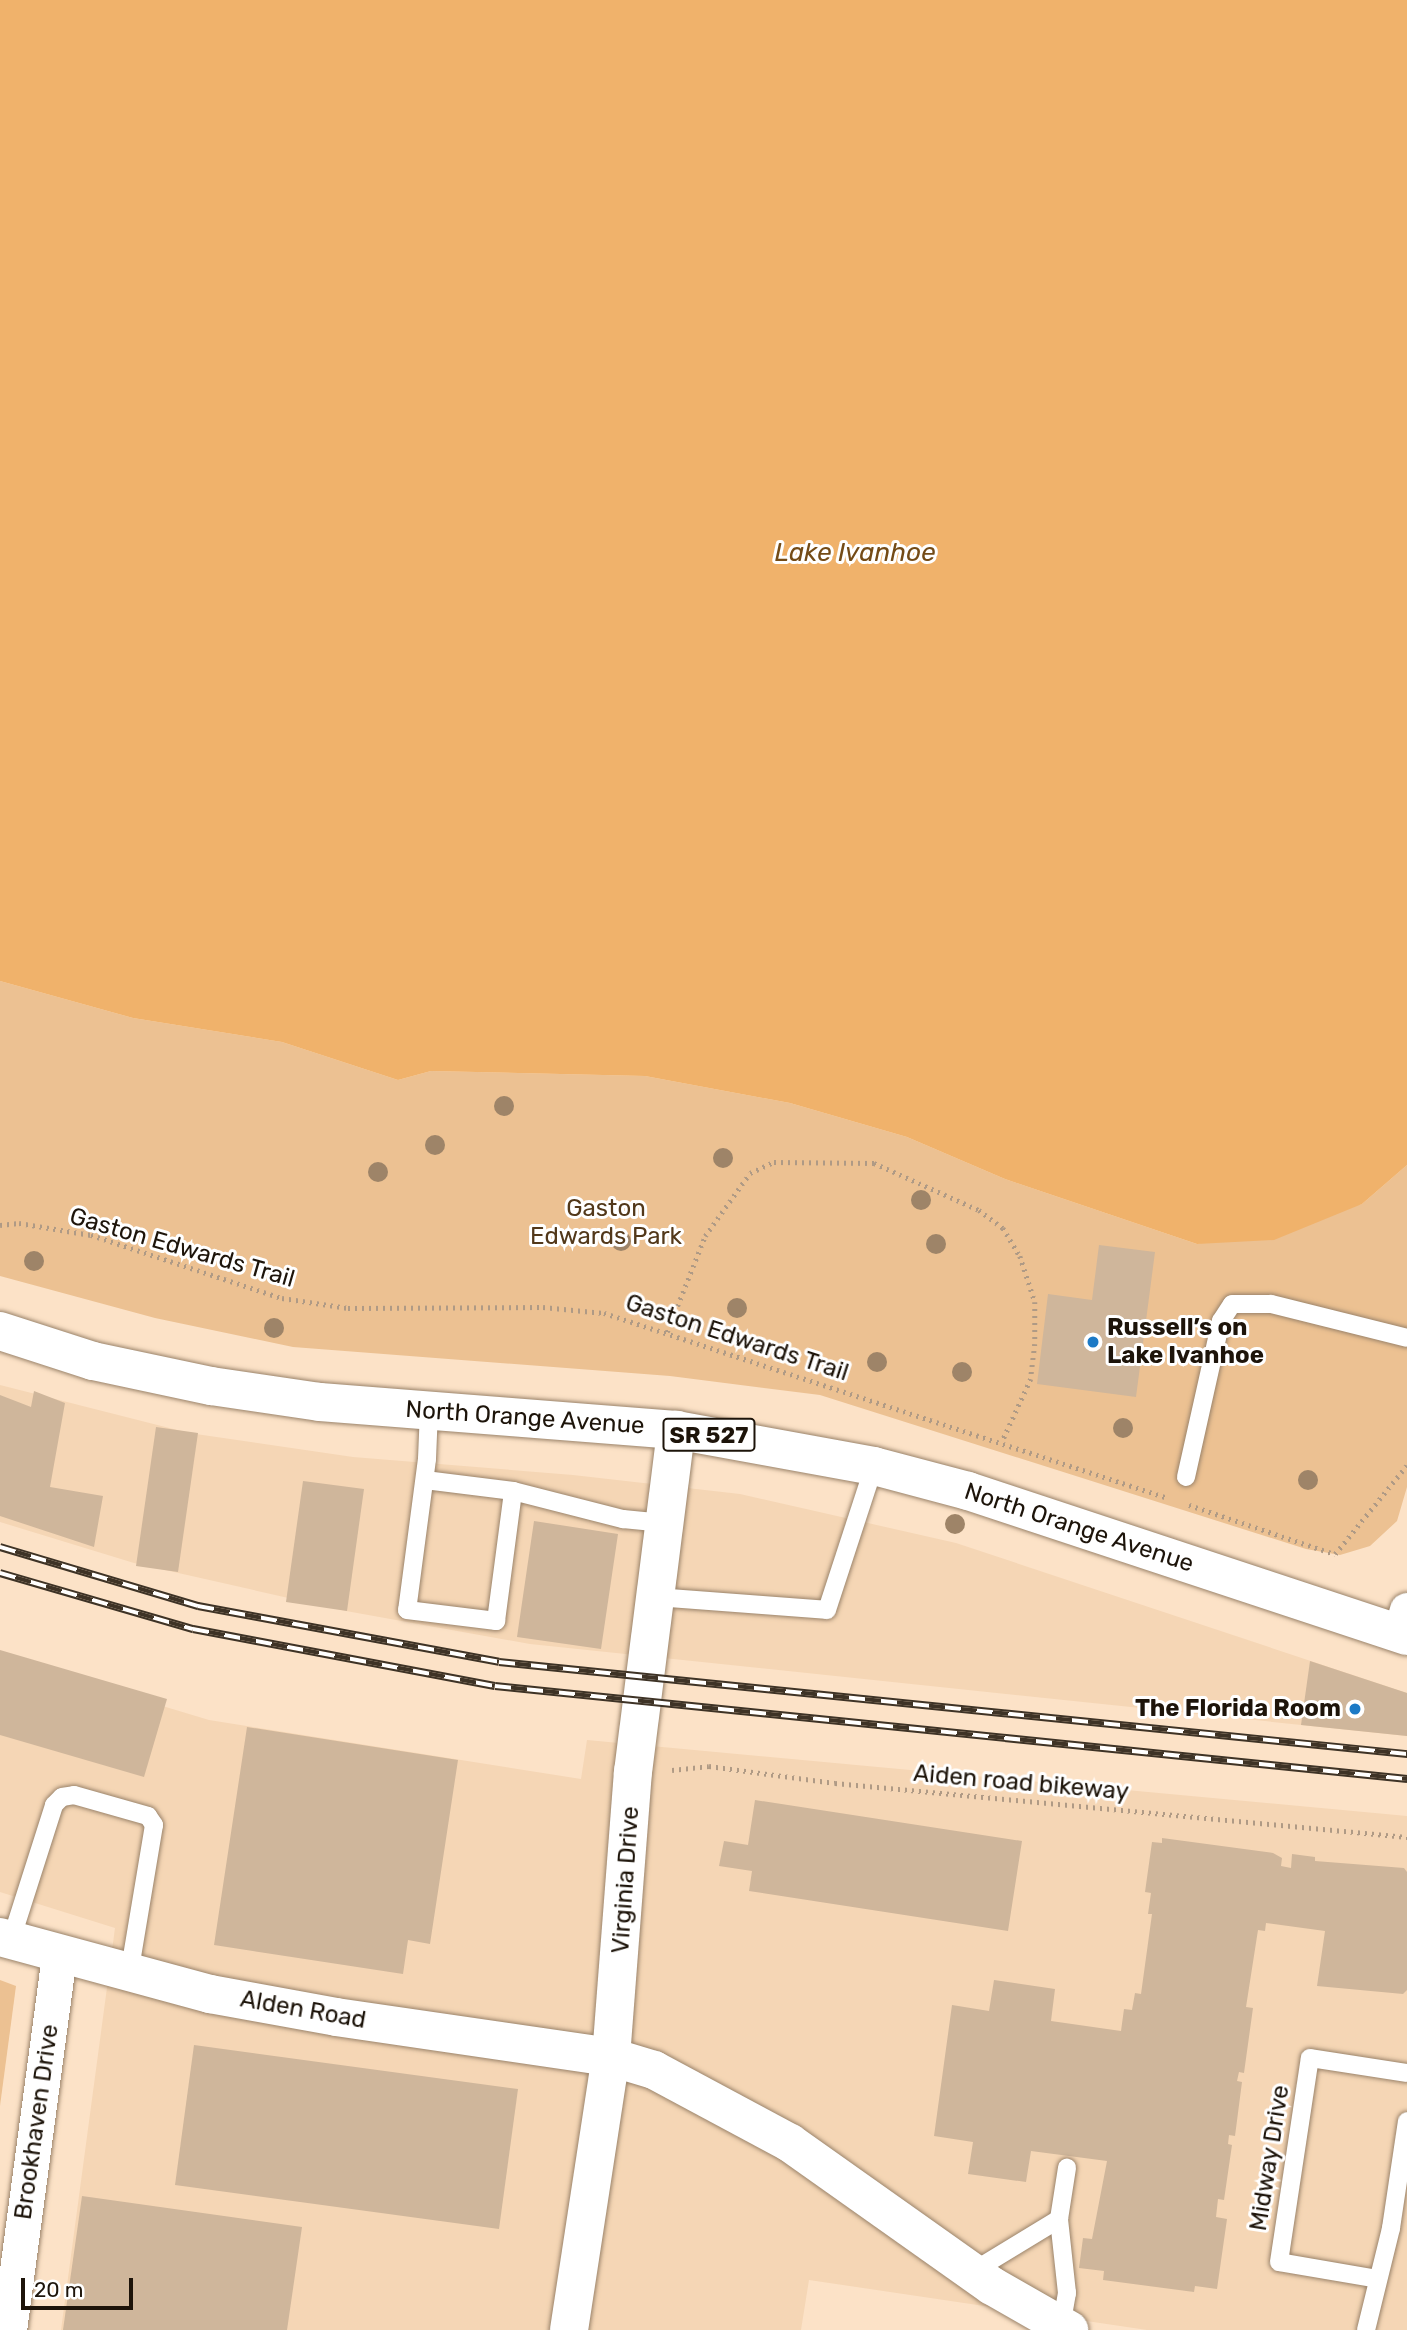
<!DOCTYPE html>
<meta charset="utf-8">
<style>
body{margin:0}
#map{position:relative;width:1407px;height:2330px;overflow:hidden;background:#fce2c7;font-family:Rubik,sans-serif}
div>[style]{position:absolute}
.built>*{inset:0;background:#f5d6b5}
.green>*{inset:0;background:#ecc192}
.water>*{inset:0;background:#f0b26b}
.building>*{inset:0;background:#cfb69b}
.path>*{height:4.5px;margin-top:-2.25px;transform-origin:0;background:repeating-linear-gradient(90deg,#af9a85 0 2px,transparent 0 7px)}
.roads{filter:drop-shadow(0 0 2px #9a836a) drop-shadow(0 0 2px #9a836a)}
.lane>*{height:18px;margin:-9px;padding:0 9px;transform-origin:9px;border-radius:9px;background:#fff}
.street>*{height:35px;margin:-17.5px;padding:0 17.5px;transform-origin:17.5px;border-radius:17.5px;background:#fff}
.secondary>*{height:38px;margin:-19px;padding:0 19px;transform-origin:19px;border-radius:19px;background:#fff}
.primary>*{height:38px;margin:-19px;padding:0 19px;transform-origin:19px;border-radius:19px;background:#fff}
.rail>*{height:8px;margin-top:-4px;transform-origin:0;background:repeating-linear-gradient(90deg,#fff 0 16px,#3e3326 0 32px);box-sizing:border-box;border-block:2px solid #3e3326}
.trees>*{width:20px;height:20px;margin:-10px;border-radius:50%;background:#9e8468}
.dots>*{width:19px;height:19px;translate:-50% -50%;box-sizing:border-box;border:4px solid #fff;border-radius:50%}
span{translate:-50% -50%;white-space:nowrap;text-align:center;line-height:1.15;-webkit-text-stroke:6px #fff;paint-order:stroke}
.shield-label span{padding:2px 5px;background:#fff;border:2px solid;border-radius:5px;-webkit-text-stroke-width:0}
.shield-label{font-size:23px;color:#1d140a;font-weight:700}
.park-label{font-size:24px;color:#52381a}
.street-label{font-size:24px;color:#1d140a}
.poi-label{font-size:24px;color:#1d140a;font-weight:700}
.left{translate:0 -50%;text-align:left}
.right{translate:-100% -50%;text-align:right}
.water-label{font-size:26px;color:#744b16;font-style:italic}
.scale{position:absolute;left:21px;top:2278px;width:112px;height:32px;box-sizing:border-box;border:4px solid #1d140a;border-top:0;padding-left:9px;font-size:21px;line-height:24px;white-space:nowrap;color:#1d140a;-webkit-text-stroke:5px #fff;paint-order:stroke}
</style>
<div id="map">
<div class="built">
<div style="clip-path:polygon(0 1385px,189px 1433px,353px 1457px,573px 1475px,740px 1494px,956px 1543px,1407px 1693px,1407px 1736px,530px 1644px,346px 1611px,134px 1563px,0 1522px)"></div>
<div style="clip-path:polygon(0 1657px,209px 1720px,581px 1779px,587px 1740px,1407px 1816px,1407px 2330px,1147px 2330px,809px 2280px,801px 2330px,61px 2330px,115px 1928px,0 1892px)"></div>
</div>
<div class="green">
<div style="clip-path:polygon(0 981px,133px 1018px,282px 1042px,398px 1080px,431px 1071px,645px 1076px,790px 1103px,907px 1137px,1005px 1179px,1197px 1244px,1362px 1204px,1407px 1165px,1407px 1487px,1397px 1521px,1370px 1546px,1340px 1555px,1306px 1549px,820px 1395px,670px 1376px,293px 1347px,155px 1318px,0 1276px)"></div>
<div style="clip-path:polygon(0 1980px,16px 1986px,0 2106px)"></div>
</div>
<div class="water">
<div style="clip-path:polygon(0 0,1407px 0,1407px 1165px,1362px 1204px,1274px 1240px,1197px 1244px,1005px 1179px,907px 1137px,790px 1103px,645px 1076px,431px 1071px,398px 1080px,282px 1042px,133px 1018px,0 981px)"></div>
</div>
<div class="building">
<div style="clip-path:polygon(1099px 1245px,1155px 1252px,1136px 1397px,1037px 1384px,1048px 1294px,1092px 1300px)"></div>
<div style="clip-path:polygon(34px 1391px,65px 1403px,50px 1487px,103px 1496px,94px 1547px,0 1516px,0 1395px,31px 1407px)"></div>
<div style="clip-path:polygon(156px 1427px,198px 1433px,178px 1572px,136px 1566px)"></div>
<div style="clip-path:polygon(303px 1481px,364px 1489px,347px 1611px,286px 1602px)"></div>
<div style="clip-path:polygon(534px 1521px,618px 1534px,601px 1649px,517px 1637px)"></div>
<div style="clip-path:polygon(0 1650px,167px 1699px,144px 1777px,0 1735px)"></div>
<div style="clip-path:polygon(1310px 1661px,1407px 1693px,1407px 1736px,1301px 1725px)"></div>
<div style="clip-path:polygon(247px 1727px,458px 1760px,430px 1944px,408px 1940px,403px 1974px,214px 1945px)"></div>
<div style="clip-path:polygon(755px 1800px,1022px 1841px,1008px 1931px,749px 1891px,752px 1871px,719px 1866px,724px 1841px,748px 1845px)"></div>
<div style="clip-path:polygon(1162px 1838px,1273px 1853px,1282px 1858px,1281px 1866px,1291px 1868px,1292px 1854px,1315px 1857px,1315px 1861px,1404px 1868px,1407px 1872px,1407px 1990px,1403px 1994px,1317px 1986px,1325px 1931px,1266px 1923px,1265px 1931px,1258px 1930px,1246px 2007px,1253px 2008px,1244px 2073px,1239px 2072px,1237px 2081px,1242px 2082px,1235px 2136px,1229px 2135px,1228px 2144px,1232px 2145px,1224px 2200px,1218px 2199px,1216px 2217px,1227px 2219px,1217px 2289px,1195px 2286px,1194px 2292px,1103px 2280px,1104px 2271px,1079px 2268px,1083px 2238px,1092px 2239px,1107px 2161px,1031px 2151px,1026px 2182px,968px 2174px,973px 2142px,934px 2136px,952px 2005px,989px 2011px,994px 1980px,1055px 1989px,1051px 2021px,1121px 2031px,1124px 2009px,1132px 2010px,1135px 1993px,1141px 1994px,1152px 1914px,1148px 1914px,1151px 1893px,1145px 1892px,1152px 1842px,1162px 1843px)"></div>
<div style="clip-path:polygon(194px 2045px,518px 2089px,499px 2229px,175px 2185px)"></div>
<div style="clip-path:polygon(82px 2196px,302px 2227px,287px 2330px,63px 2330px)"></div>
</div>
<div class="path">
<div style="left:0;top:1225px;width:19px;rotate:-6deg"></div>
<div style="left:19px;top:1223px;width:73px;rotate:9.5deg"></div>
<div style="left:91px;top:1235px;width:201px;rotate:18.3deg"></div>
<div style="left:282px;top:1298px;width:67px;rotate:8.6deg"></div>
<div style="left:348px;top:1308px;width:195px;rotate:-0.3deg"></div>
<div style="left:543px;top:1307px;width:61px;rotate:5.6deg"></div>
<div style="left:604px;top:1313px;width:594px;rotate:18.16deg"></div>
<div style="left:667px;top:1332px;width:103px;rotate:-68.4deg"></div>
<div style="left:705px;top:1236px;width:77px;rotate:-54.5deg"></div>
<div style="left:750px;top:1173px;width:26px;rotate:-25deg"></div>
<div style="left:774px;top:1162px;width:100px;rotate:0.6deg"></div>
<div style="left:874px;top:1163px;width:115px;rotate:24.1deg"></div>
<div style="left:979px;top:1210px;width:30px;rotate:37deg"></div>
<div style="left:1003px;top:1228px;width:33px;rotate:59deg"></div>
<div style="left:1020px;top:1256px;width:48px;rotate:71.9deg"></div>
<div style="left:1035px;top:1302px;width:42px;rotate:90deg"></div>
<div style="left:1035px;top:1344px;width:35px;rotate:97deg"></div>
<div style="left:1031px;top:1379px;width:69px;rotate:114.7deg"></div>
<div style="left:1189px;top:1505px;width:154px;rotate:18.6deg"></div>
<div style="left:1335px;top:1554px;width:114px;rotate:-51deg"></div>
<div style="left:672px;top:1770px;width:37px;rotate:-6deg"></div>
<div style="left:709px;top:1766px;width:127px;rotate:7.7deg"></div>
<div style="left:835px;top:1783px;width:575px;rotate:5.39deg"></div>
</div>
<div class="roads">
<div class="lane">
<div style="left:429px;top:1411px;width:48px;rotate:92.4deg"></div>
<div style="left:427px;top:1459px;width:152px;rotate:97.5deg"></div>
<div style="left:407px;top:1610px;width:90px;rotate:7deg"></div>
<div style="left:496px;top:1621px;width:131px;rotate:-82.5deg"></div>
<div style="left:1186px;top:1477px;width:160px;rotate:-77.4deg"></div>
<div style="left:1221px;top:1321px;width:20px;rotate:-57deg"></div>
<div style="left:1232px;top:1304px;width:39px"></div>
<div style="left:1271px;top:1304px;width:140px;rotate:14deg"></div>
<div style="left:425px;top:1480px;width:89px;rotate:7.1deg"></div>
<div style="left:513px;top:1491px;width:114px;rotate:14.3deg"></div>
<div style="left:623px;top:1519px;width:41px;rotate:5.6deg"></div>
<div style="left:655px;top:1597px;width:172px;rotate:4.3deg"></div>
<div style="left:827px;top:1610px;width:151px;rotate:-71.9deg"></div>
<div style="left:11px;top:1940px;width:142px;rotate:-72.3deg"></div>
<div style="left:54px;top:1805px;width:11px;rotate:-45deg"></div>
<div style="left:62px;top:1797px;width:12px;rotate:-9deg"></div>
<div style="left:74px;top:1795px;width:77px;rotate:15.8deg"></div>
<div style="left:148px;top:1816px;width:11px;rotate:56deg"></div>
<div style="left:154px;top:1825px;width:151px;rotate:99.5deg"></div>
<div style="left:972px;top:2272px;width:102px;rotate:-31.3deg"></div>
<div style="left:1378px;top:2279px;width:100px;rotate:-170.3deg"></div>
<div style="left:1279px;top:2262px;width:206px;rotate:-81.4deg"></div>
<div style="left:1310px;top:2058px;width:98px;rotate:8.8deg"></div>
<div style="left:1061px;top:2327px;width:35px;rotate:-80deg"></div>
<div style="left:1067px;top:2293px;width:74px;rotate:-96.2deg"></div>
<div style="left:1059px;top:2219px;width:52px;rotate:-81.1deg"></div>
<div style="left:1366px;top:2330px;width:105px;rotate:-76.2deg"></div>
<div style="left:1391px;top:2228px;width:108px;rotate:-81.5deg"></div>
</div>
<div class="street">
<div style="left:1400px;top:1634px;width:25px;rotate:-74deg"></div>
<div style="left:9px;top:2330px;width:377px;rotate:-82.4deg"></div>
</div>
<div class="secondary">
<div style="left:0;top:1937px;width:218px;rotate:15.2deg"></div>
<div style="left:210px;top:1994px;width:128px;rotate:10.3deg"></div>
<div style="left:336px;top:2017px;width:278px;rotate:8.3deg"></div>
<div style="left:611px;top:2057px;width:45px;rotate:16.8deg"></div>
<div style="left:654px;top:2070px;width:154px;rotate:28.2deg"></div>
<div style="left:790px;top:2143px;width:247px;rotate:35.3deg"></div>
<div style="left:992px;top:2286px;width:89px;rotate:29.7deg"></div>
<div style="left:569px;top:2330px;width:276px;rotate:-81.3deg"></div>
<div style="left:611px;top:2057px;width:286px;rotate:-85.6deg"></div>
<div style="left:633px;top:1772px;width:345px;rotate:-82.8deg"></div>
</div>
<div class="primary">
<div style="left:0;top:1331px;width:98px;rotate:17.9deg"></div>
<div style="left:93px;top:1361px;width:121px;rotate:12deg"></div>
<div style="left:211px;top:1386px;width:110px;rotate:8.4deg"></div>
<div style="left:320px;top:1402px;width:357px;rotate:4.5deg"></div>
<div style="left:676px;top:1430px;width:201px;rotate:10.3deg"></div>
<div style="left:874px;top:1466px;width:97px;rotate:14.9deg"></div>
<div style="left:968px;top:1491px;width:462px;rotate:18.3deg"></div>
</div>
</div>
<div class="rail">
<div style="left:0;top:1547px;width:207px;rotate:16.6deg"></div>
<div style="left:198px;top:1606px;width:306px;rotate:10.5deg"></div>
<div style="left:499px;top:1662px;width:913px;rotate:5.79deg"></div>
<div style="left:0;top:1573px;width:201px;rotate:16.2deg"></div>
<div style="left:193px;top:1629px;width:307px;rotate:10.7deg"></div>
<div style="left:495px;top:1686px;width:917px;rotate:5.82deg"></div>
</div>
<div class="trees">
<div style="left:504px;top:1106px"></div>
<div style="left:435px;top:1145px"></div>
<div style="left:723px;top:1158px"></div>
<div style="left:378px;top:1172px"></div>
<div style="left:921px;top:1200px"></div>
<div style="left:621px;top:1241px"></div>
<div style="left:936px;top:1244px"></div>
<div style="left:34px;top:1261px"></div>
<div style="left:737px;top:1308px"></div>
<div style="left:274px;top:1328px"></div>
<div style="left:877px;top:1362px"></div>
<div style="left:962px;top:1372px"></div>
<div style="left:1123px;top:1428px"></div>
<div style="left:1308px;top:1480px"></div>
<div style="left:955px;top:1524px"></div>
</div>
<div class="dots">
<div style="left:1093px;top:1342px;background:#1c7ac6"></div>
<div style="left:1355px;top:1709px;background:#1c7ac6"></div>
</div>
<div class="shield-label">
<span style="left:709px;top:1435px">SR 527</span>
</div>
<div class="park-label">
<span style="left:606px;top:1223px">Gaston<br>Edwards Park</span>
</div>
<div class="street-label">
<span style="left:182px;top:1248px;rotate:16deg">Gaston Edwards Trail</span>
<span style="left:737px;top:1338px;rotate:18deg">Gaston Edwards Trail</span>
<span style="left:525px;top:1418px;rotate:4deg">North Orange Avenue</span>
<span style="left:1079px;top:1528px;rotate:18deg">North Orange Avenue</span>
<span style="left:1021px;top:1783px;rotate:5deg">Aiden road bikeway</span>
<span style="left:626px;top:1880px;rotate:-86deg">Virginia Drive</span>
<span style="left:303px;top:2010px;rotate:10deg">Alden Road</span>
<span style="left:37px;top:2122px;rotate:-82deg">Brookhaven Drive</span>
<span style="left:1270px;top:2158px;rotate:-81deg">Midway Drive</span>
</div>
<div class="poi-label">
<span class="left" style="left:1107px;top:1342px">Russell’s on<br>Lake Ivanhoe</span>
<span class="right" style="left:1341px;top:1709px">The Florida Room</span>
</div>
<div class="water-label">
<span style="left:855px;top:553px">Lake Ivanhoe</span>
</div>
<div class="scale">20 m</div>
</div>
